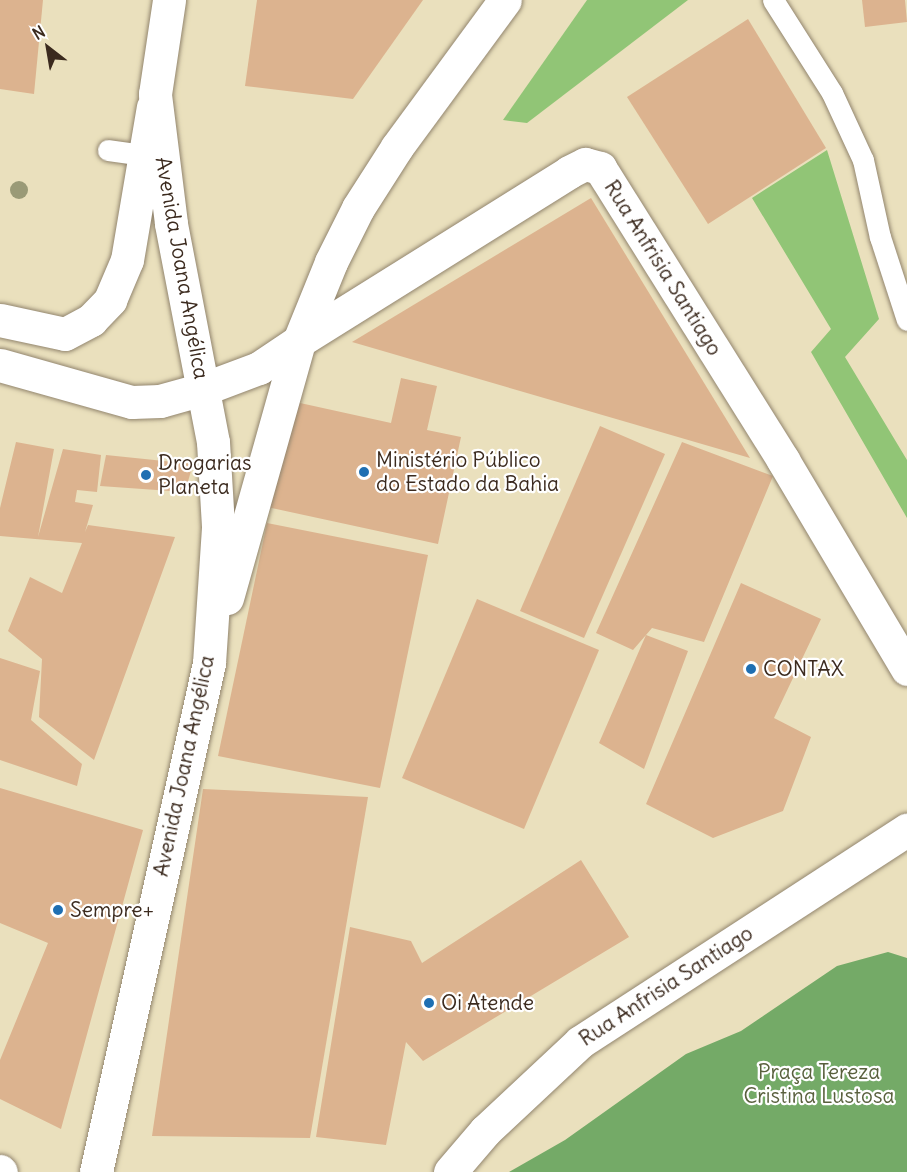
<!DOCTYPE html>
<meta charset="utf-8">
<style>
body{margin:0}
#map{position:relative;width:907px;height:1172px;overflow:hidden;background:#eae0bd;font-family:Delius,sans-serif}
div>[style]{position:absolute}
.green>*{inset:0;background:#91c576}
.forest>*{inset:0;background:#74aa67}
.building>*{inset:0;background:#dcb38f}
.roads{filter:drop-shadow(0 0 2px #92856e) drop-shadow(0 0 2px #92856e)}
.service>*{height:21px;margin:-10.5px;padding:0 10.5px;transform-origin:10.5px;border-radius:10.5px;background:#fff}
.minor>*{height:33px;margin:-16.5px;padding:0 16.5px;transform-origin:16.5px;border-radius:16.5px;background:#fff}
.tertiary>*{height:33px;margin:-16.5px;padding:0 16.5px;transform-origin:16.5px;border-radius:16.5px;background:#fff}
.secondary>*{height:33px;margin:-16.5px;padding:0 16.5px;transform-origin:16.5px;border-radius:16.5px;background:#fff}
.trees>*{width:18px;height:18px;margin:-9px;border-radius:50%;background:#9a9a77}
.dots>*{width:16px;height:16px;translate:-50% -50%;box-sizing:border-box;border:3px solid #fff;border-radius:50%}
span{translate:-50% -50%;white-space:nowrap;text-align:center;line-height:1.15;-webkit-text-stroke:4.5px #fff;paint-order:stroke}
.street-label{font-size:21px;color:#3b2a1e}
.poi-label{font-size:21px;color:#3b2a1e}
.left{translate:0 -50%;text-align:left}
.park-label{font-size:21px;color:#59603d}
.north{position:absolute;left:18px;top:18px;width:60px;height:60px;-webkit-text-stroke:4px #fff;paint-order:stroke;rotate:329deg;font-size:16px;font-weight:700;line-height:24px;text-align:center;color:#3b2a1e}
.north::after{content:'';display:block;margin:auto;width:21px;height:27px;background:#3b2a1e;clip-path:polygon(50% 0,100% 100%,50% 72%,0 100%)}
</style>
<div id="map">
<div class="green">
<div style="clip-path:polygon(587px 0,688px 0,527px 123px,503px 120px)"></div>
<div style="clip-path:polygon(827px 150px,879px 319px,845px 357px,907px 460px,907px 518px,811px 352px,831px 329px,752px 198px)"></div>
</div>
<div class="forest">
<div style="clip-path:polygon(888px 952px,907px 958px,907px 1172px,509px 1172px,565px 1140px,686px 1054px,741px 1031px,837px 966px)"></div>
</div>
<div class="building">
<div style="clip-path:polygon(0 0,43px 0,34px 94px,0 89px)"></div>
<div style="clip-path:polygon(257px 0,423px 0,353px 99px,245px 86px)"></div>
<div style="clip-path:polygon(862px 0,905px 0,907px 22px,865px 27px)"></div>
<div style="clip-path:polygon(748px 19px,826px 148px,708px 224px,627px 97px)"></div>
<div style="clip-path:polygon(591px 198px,750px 458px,352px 342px)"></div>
<div style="clip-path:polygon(401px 378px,437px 386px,427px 430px,461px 437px,438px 544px,267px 507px,291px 401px,391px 423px)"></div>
<div style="clip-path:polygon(600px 426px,665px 454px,584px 638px,520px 611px)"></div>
<div style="clip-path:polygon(16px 442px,54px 449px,38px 537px,63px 449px,101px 455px,97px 492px,77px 490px,75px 502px,93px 505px,85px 532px,88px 525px,175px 537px,94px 760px,39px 717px,42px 659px,8px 631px,30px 577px,62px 593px,82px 543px,0 536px,0 508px)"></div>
<div style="clip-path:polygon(682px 442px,773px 476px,704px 642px,652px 628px,646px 635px,688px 651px,644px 769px,599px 743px,646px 635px,633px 650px,596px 633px)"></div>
<div style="clip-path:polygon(106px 455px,193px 464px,185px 492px,100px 486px)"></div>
<div style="clip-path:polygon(267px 523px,428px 555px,380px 788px,218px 756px)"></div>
<div style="clip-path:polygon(741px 583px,821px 619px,774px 718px,811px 737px,783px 811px,713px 838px,646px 804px)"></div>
<div style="clip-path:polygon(477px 599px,599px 650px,524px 829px,402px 778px)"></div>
<div style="clip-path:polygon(0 658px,40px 671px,31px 720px,82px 764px,77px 786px,0 760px)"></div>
<div style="clip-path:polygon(0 788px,143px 830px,61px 1129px,0 1099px,0 1060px,48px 943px,0 923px)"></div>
<div style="clip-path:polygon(203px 789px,368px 797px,310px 1138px,152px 1136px)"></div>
<div style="clip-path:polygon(581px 860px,629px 937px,423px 1061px,406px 1042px,386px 1145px,316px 1137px,350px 927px,411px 941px,422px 963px)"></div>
</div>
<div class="roads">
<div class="service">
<div style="left:773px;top:0;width:110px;rotate:57.6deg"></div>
<div style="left:832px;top:93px;width:74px;rotate:65.2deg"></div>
<div style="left:863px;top:160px;width:79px;rotate:77.6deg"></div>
<div style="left:880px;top:237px;width:87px;rotate:72deg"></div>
<div style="left:108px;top:150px;width:37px;rotate:8deg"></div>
</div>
<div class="minor">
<div style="left:299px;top:341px;width:319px;rotate:-32deg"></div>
<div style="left:569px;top:172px;width:18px;rotate:-27deg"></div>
<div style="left:585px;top:164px;width:16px;rotate:15deg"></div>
<div style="left:600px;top:168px;width:345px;rotate:57.9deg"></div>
<div style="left:783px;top:460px;width:243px;rotate:59.3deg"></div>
<div style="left:450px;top:1172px;width:54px;rotate:-49.5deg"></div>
<div style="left:485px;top:1131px;width:130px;rotate:-43.1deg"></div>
<div style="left:580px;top:1042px;width:390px;rotate:-33deg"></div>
</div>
<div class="tertiary">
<div style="left:0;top:320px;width:66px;rotate:12.2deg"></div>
<div style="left:65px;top:334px;width:30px;rotate:-28deg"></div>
<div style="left:91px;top:320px;width:28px;rotate:-46deg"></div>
<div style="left:110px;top:300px;width:43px;rotate:-67deg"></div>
<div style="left:127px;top:260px;width:155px;rotate:-80.4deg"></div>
<div style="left:0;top:365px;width:137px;rotate:15.7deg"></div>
<div style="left:132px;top:402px;width:28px;rotate:-2deg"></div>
<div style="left:160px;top:401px;width:45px;rotate:-15.6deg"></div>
<div style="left:0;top:1171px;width:1px;rotate:45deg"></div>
</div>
<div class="secondary">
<div style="left:203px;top:389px;width:60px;rotate:-20.6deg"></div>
<div style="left:259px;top:368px;width:48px;rotate:-34deg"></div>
<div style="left:227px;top:598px;width:267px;rotate:-74.3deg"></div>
<div style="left:299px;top:341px;width:85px;rotate:-67.9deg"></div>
<div style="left:331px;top:262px;width:60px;rotate:-63.4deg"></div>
<div style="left:358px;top:208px;width:72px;rotate:-57.4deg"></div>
<div style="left:397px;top:147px;width:182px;rotate:-53.7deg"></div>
<div style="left:96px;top:1172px;width:521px;rotate:-77.48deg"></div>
<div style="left:209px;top:663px;width:137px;rotate:-86.2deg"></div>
<div style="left:218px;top:526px;width:84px;rotate:-93.4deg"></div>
<div style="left:213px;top:442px;width:223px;rotate:-100.9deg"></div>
<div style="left:171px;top:223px;width:130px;rotate:-97.1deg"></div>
<div style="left:155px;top:94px;width:95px;rotate:-81.5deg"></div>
</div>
</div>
<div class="trees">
<div style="left:19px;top:190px"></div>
</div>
<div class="dots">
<div style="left:364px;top:472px;background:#1f6fb2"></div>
<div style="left:146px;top:475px;background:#1f6fb2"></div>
<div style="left:751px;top:669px;background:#1f6fb2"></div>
<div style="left:58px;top:910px;background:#1f6fb2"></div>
<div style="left:429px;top:1003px;background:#1f6fb2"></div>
</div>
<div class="street-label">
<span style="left:182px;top:268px;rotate:80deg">Avenida Joana Angélica</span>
<span style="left:663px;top:268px;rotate:58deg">Rua Anfrisia Santiago</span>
<span style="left:184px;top:766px;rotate:-78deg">Avenida Joana Angélica</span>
<span style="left:666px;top:986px;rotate:-33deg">Rua Anfrisia Santiago</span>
</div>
<div class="poi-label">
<span class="left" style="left:376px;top:472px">Ministério Público<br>do Estado da Bahia</span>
<span class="left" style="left:158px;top:475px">Drogarias<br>Planeta</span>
<span class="left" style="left:763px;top:669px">CONTAX</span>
<span class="left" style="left:70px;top:910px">Sempre+</span>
<span class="left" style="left:441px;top:1003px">Oi Atende</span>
</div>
<div class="park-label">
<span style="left:819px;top:1084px">Praça Tereza<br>Cristina Lustosa</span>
</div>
<div class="north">N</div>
</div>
